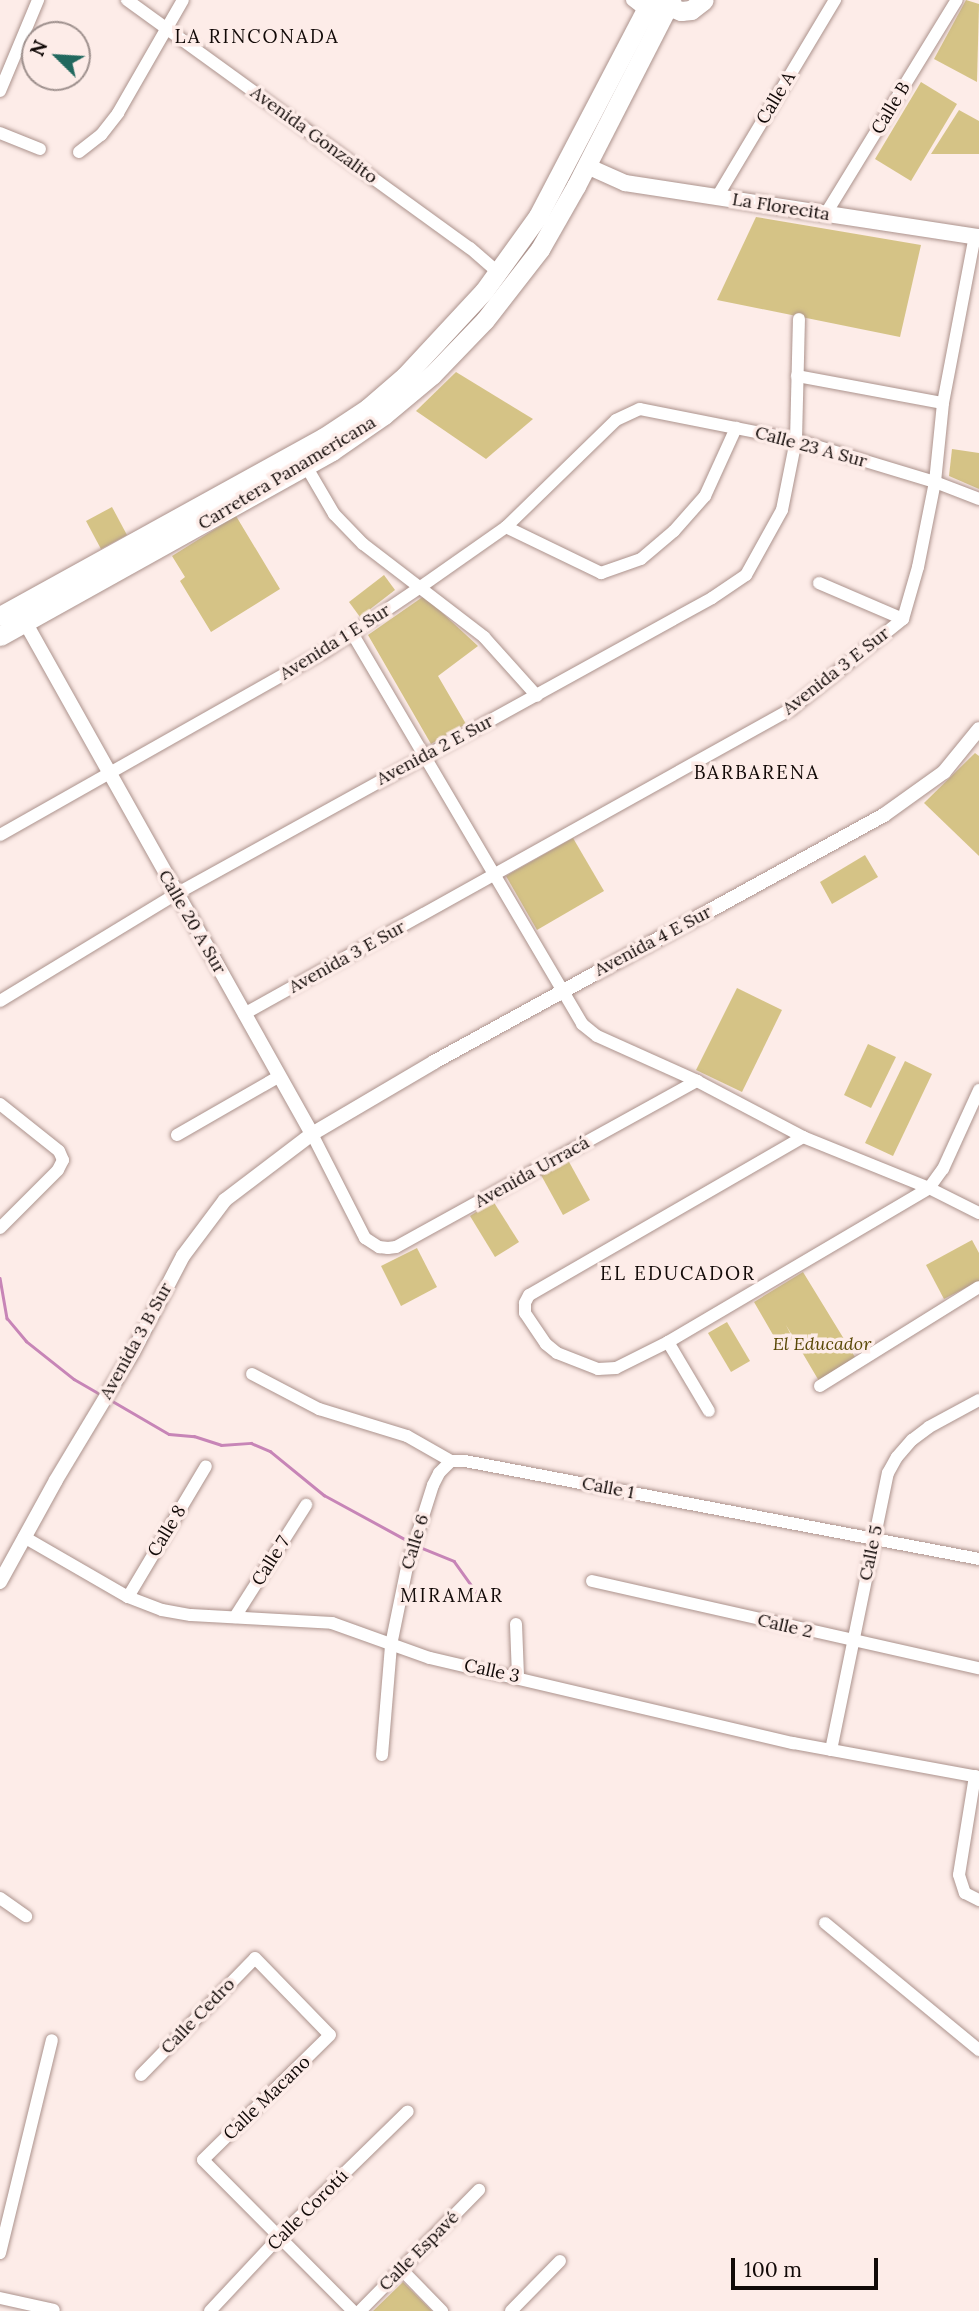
<!DOCTYPE html>
<meta charset="utf-8">
<style>
body{margin:0}
#map{position:relative;width:979px;height:2311px;overflow:hidden;background:#fdece8;font-family:Lora,serif}
div>[style]{position:absolute}
.green>*{inset:0;background:#d5c386}
.stream>*{height:2.5px;margin:-1.25px;padding:0 1.25px;transform-origin:1.25px;border-radius:1.25px;background:#c785b7}
.roads{filter:drop-shadow(0 0 2px #ac938d) drop-shadow(0 0 2px #ac938d)}
.minor>*{height:12px;margin:-6px;padding:0 6px;transform-origin:6px;border-radius:6px;background:#fff}
.tertiary>*{height:14px;margin:-7px;padding:0 7px;transform-origin:7px;border-radius:7px;background:#fff}
.secondary>*{height:16px;margin:-8px;padding:0 8px;transform-origin:8px;border-radius:8px;background:#fff}
.trunk>*{height:19px;margin:-9.5px;padding:0 9.5px;transform-origin:9.5px;border-radius:9.5px;background:#fff}
span{translate:-50% -50%;white-space:nowrap;text-align:center;line-height:1.15;-webkit-text-stroke:7px #fdece8;paint-order:stroke}
.street-label{font-size:18px;color:#110907}
.park-label{font-size:18px;color:#594806;font-style:italic}
.neighbourhood-label{font-size:19px;color:#110907;letter-spacing:2px}
.north{position:absolute;left:21px;top:21px;width:70px;height:70px;box-sizing:border-box;background:#fdece8;border:2px solid #9f918e;border-radius:50%;rotate:294deg;font-size:19px;font-weight:700;line-height:28px;text-align:center;color:#110907}
.north::after{content:'';display:block;margin:auto;width:24px;height:32px;background:#21685e;clip-path:polygon(50% 0,100% 100%,50% 72%,0 100%)}
.scale{position:absolute;left:731px;top:2258px;width:147px;height:32px;box-sizing:border-box;border:4px solid #110907;border-top:0;padding-left:9px;font-size:21px;line-height:24px;white-space:nowrap;color:#110907;-webkit-text-stroke:5px #fdece8;paint-order:stroke}
</style>
<div id="map">
<div class="green">
<div style="clip-path:polygon(966px 0,979px 4px,977px 82px,934px 59px)"></div>
<div style="clip-path:polygon(921px 82px,957px 104px,911px 181px,875px 159px)"></div>
<div style="clip-path:polygon(959px 110px,979px 121px,979px 154px,931px 154px)"></div>
<div style="clip-path:polygon(756px 217px,921px 245px,900px 337px,717px 300px)"></div>
<div style="clip-path:polygon(456px 372px,533px 419px,486px 459px,416px 411px)"></div>
<div style="clip-path:polygon(952px 449px,979px 453px,979px 489px,949px 476px)"></div>
<div style="clip-path:polygon(112px 507px,127px 535px,101px 549px,86px 521px)"></div>
<div style="clip-path:polygon(236px 516px,280px 589px,211px 632px,180px 581px,185px 577px,172px 556px)"></div>
<div style="clip-path:polygon(384px 575px,395px 590px,360px 617px,349px 602px)"></div>
<div style="clip-path:polygon(424px 596px,478px 646px,438px 676px,466px 724px,431px 744px,368px 635px)"></div>
<div style="clip-path:polygon(975px 753px,979px 756px,979px 856px,924px 803px)"></div>
<div style="clip-path:polygon(573px 838px,604px 891px,537px 930px,506px 876px)"></div>
<div style="clip-path:polygon(865px 855px,878px 877px,832px 904px,820px 882px)"></div>
<div style="clip-path:polygon(737px 988px,782px 1010px,742px 1092px,696px 1070px)"></div>
<div style="clip-path:polygon(868px 1044px,896px 1057px,871px 1108px,844px 1095px)"></div>
<div style="clip-path:polygon(905px 1061px,932px 1074px,893px 1156px,865px 1143px)"></div>
<div style="clip-path:polygon(568px 1160px,590px 1200px,563px 1215px,541px 1175px)"></div>
<div style="clip-path:polygon(493px 1201px,519px 1242px,495px 1257px,470px 1216px)"></div>
<div style="clip-path:polygon(972px 1240px,979px 1253px,979px 1281px,944px 1299px,926px 1265px)"></div>
<div style="clip-path:polygon(417px 1248px,437px 1287px,401px 1306px,381px 1266px)"></div>
<div style="clip-path:polygon(803px 1272px,855px 1357px,819px 1381px,786px 1325px,793px 1339px,780px 1347px,754px 1302px)"></div>
<div style="clip-path:polygon(727px 1322px,750px 1361px,731px 1372px,708px 1333px)"></div>
<div style="clip-path:polygon(403px 2282px,432px 2311px,373px 2311px)"></div>
</div>
<div class="stream">
<div style="left:0;top:1278px;width:41px;rotate:80.1deg"></div>
<div style="left:7px;top:1318px;width:30px;rotate:50deg"></div>
<div style="left:26px;top:1341px;width:61px;rotate:38.4deg"></div>
<div style="left:74px;top:1379px;width:30px;rotate:30deg"></div>
<div style="left:109px;top:1399px;width:69px;rotate:30.3deg"></div>
<div style="left:169px;top:1434px;width:25px;rotate:5deg"></div>
<div style="left:194px;top:1436px;width:28px;rotate:18deg"></div>
<div style="left:221px;top:1445px;width:30px;rotate:-4deg"></div>
<div style="left:251px;top:1443px;width:21px;rotate:23deg"></div>
<div style="left:270px;top:1451px;width:70px;rotate:39.2deg"></div>
<div style="left:324px;top:1495px;width:100px;rotate:28.6deg"></div>
<div style="left:417px;top:1546px;width:40px;rotate:22deg"></div>
<div style="left:454px;top:1561px;width:48px;rotate:54.3deg"></div>
</div>
<div class="roads">
<div class="minor">
<div style="left:127px;top:0;width:423px;rotate:35.9deg"></div>
<div style="left:470px;top:248px;width:38px;rotate:41deg"></div>
<div style="left:632px;top:0;width:18px;rotate:38deg"></div>
<div style="left:0;top:91px;width:99px;rotate:-67.3deg"></div>
<div style="left:0;top:133px;width:43px;rotate:21.8deg"></div>
<div style="left:79px;top:152px;width:28px;rotate:-38deg"></div>
<div style="left:101px;top:135px;width:28px;rotate:-52deg"></div>
<div style="left:118px;top:113px;width:130px;rotate:-60.1deg"></div>
<div style="left:717px;top:197px;width:230px;rotate:-59.1deg"></div>
<div style="left:825px;top:215px;width:252px;rotate:-58.5deg"></div>
<div style="left:797px;top:376px;width:148px;rotate:10.5deg"></div>
<div style="left:306px;top:466px;width:56px;rotate:59.7deg"></div>
<div style="left:334px;top:514px;width:42px;rotate:46deg"></div>
<div style="left:363px;top:544px;width:153px;rotate:37.5deg"></div>
<div style="left:484px;top:637px;width:79px;rotate:48.1deg"></div>
<div style="left:506px;top:527px;width:106px;rotate:25.8deg"></div>
<div style="left:601px;top:573px;width:42px;rotate:-19.3deg"></div>
<div style="left:641px;top:559px;width:43px;rotate:-40.3deg"></div>
<div style="left:674px;top:531px;width:47px;rotate:-48.5deg"></div>
<div style="left:705px;top:496px;width:75px;rotate:-65.5deg"></div>
<div style="left:819px;top:583px;width:91px;rotate:23.2deg"></div>
<div style="left:352px;top:633px;width:454px;rotate:59.5deg"></div>
<div style="left:582px;top:1024px;width:19px;rotate:39deg"></div>
<div style="left:597px;top:1036px;width:110px;rotate:24.2deg"></div>
<div style="left:697px;top:1081px;width:120px;rotate:27.8deg"></div>
<div style="left:803px;top:1137px;width:136px;rotate:22deg"></div>
<div style="left:929px;top:1188px;width:56px;rotate:26.6deg"></div>
<div style="left:0;top:835px;width:372px;rotate:-29.5deg"></div>
<div style="left:324px;top:652px;width:118px;rotate:-34deg"></div>
<div style="left:422px;top:586px;width:103px;rotate:-35.1deg"></div>
<div style="left:506px;top:527px;width:153px;rotate:-44.2deg"></div>
<div style="left:616px;top:420px;width:26px;rotate:-25deg"></div>
<div style="left:640px;top:409px;width:159px;rotate:11.2deg"></div>
<div style="left:796px;top:440px;width:145px;rotate:16.8deg"></div>
<div style="left:935px;top:482px;width:47px;rotate:21.1deg"></div>
<div style="left:0;top:1001px;width:206px;rotate:-31.3deg"></div>
<div style="left:176px;top:894px;width:612px;rotate:-28.91deg"></div>
<div style="left:712px;top:598px;width:41px;rotate:-34.1deg"></div>
<div style="left:746px;top:575px;width:74px;rotate:-61deg"></div>
<div style="left:782px;top:510px;width:71px;rotate:-78.7deg"></div>
<div style="left:796px;top:440px;width:121px;rotate:-88.6deg"></div>
<div style="left:244px;top:1014px;width:626px;rotate:-29.14deg"></div>
<div style="left:791px;top:709px;width:144px;rotate:-38.8deg"></div>
<div style="left:903px;top:619px;width:54px;rotate:-73.9deg"></div>
<div style="left:918px;top:567px;width:87px;rotate:-78.7deg"></div>
<div style="left:935px;top:482px;width:79px;rotate:-84.2deg"></div>
<div style="left:943px;top:403px;width:170px;rotate:-79.2deg"></div>
<div style="left:0;top:1104px;width:75px;rotate:38.5deg"></div>
<div style="left:59px;top:1151px;width:10px;rotate:66deg"></div>
<div style="left:63px;top:1160px;width:11px;rotate:117deg"></div>
<div style="left:58px;top:1170px;width:82px;rotate:135deg"></div>
<div style="left:312px;top:1134px;width:117px;rotate:63deg"></div>
<div style="left:365px;top:1238px;width:17px;rotate:33deg"></div>
<div style="left:379px;top:1247px;width:9px;rotate:6deg"></div>
<div style="left:388px;top:1248px;width:8px;rotate:-7deg"></div>
<div style="left:396px;top:1247px;width:344px;rotate:-28.9deg"></div>
<div style="left:177px;top:1135px;width:116px;rotate:-29.9deg"></div>
<div style="left:803px;top:1137px;width:316px;rotate:150deg"></div>
<div style="left:529px;top:1295px;width:9px;rotate:117deg"></div>
<div style="left:525px;top:1303px;width:10px;rotate:90deg"></div>
<div style="left:525px;top:1313px;width:37px;rotate:56deg"></div>
<div style="left:546px;top:1344px;width:14px;rotate:39deg"></div>
<div style="left:557px;top:1353px;width:44px;rotate:21.3deg"></div>
<div style="left:598px;top:1369px;width:18px;rotate:-3deg"></div>
<div style="left:616px;top:1368px;width:58px;rotate:-26.6deg"></div>
<div style="left:668px;top:1342px;width:303px;rotate:-30.5deg"></div>
<div style="left:929px;top:1188px;width:24px;rotate:-54deg"></div>
<div style="left:943px;top:1169px;width:87px;rotate:-65.5deg"></div>
<div style="left:668px;top:1342px;width:80px;rotate:59.3deg"></div>
<div style="left:252px;top:1374px;width:76px;rotate:27.6deg"></div>
<div style="left:319px;top:1409px;width:92px;rotate:17.1deg"></div>
<div style="left:407px;top:1436px;width:51px;rotate:29.6deg"></div>
<div style="left:451px;top:1461px;width:14px"></div>
<div style="left:465px;top:1461px;width:523px;rotate:10.79deg"></div>
<div style="left:820px;top:1386px;width:187px;rotate:-31.9deg"></div>
<div style="left:24px;top:1537px;width:120px;rotate:30deg"></div>
<div style="left:128px;top:1597px;width:36px;rotate:21deg"></div>
<div style="left:162px;top:1610px;width:29px;rotate:10deg"></div>
<div style="left:191px;top:1615px;width:141px;rotate:3.2deg"></div>
<div style="left:332px;top:1623px;width:104px;rotate:19.7deg"></div>
<div style="left:430px;top:1658px;width:373px;rotate:13.2deg"></div>
<div style="left:793px;top:1743px;width:189px;rotate:10.4deg"></div>
<div style="left:592px;top:1581px;width:397px;rotate:12.7deg"></div>
<div style="left:128px;top:1597px;width:152px;rotate:-59.2deg"></div>
<div style="left:235px;top:1617px;width:133px;rotate:-57.6deg"></div>
<div style="left:516px;top:1624px;width:52px;rotate:87.8deg"></div>
<div style="left:831px;top:1750px;width:283px;rotate:-78.4deg"></div>
<div style="left:888px;top:1473px;width:18px;rotate:-61deg"></div>
<div style="left:897px;top:1457px;width:23px;rotate:-49deg"></div>
<div style="left:912px;top:1440px;width:21px;rotate:-37deg"></div>
<div style="left:929px;top:1427px;width:57px;rotate:-28.4deg"></div>
<div style="left:382px;top:1755px;width:110px;rotate:-85.3deg"></div>
<div style="left:391px;top:1645px;width:80px;rotate:-78.4deg"></div>
<div style="left:407px;top:1567px;width:86px;rotate:-72.4deg"></div>
<div style="left:433px;top:1485px;width:13px;rotate:-63deg"></div>
<div style="left:439px;top:1473px;width:17px;rotate:-45deg"></div>
<div style="left:975px;top:1776px;width:100px;rotate:99.2deg"></div>
<div style="left:959px;top:1875px;width:19px;rotate:72deg"></div>
<div style="left:965px;top:1893px;width:16px;rotate:27deg"></div>
<div style="left:0;top:1898px;width:32px;rotate:35deg"></div>
<div style="left:825px;top:1923px;width:200px;rotate:39.5deg"></div>
<div style="left:141px;top:2075px;width:163px;rotate:-45.7deg"></div>
<div style="left:255px;top:1958px;width:107px;rotate:45.8deg"></div>
<div style="left:330px;top:2035px;width:178px;rotate:135.5deg"></div>
<div style="left:203px;top:2160px;width:213px;rotate:45.2deg"></div>
<div style="left:0;top:2253px;width:219px;rotate:-76.3deg"></div>
<div style="left:401px;top:2269px;width:59px;rotate:45.7deg"></div>
<div style="left:0;top:2298px;width:55px;rotate:12.5deg"></div>
<div style="left:210px;top:2311px;width:104px;rotate:-46.9deg"></div>
<div style="left:281px;top:2235px;width:177px;rotate:-44.3deg"></div>
<div style="left:360px;top:2311px;width:170px;rotate:-45.5deg"></div>
<div style="left:511px;top:2311px;width:70px;rotate:-45.6deg"></div>
</div>
<div class="tertiary">
<div style="left:20px;top:613px;width:597px;rotate:60.73deg"></div>
<div style="left:0;top:1582px;width:116px;rotate:-61.2deg"></div>
<div style="left:56px;top:1480px;width:149px;rotate:-59deg"></div>
<div style="left:133px;top:1352px;width:108px;rotate:-62.5deg"></div>
<div style="left:183px;top:1256px;width:70px;rotate:-53.1deg"></div>
<div style="left:225px;top:1200px;width:109px;rotate:-37.2deg"></div>
<div style="left:312px;top:1134px;width:142px;rotate:-30.5deg"></div>
<div style="left:434px;top:1062px;width:513px;rotate:-28.76deg"></div>
<div style="left:884px;top:815px;width:74px;rotate:-35.6deg"></div>
<div style="left:944px;top:772px;width:55px;rotate:-50.9deg"></div>
</div>
<div class="secondary">
<div style="left:587px;top:166px;width:42px;rotate:24.1deg"></div>
<div style="left:625px;top:183px;width:358px;rotate:8.7deg"></div>
</div>
<div class="trunk">
<div style="left:665px;top:0;width:7px;rotate:63deg"></div>
<div style="left:668px;top:6px;width:14px;rotate:21deg"></div>
<div style="left:681px;top:11px;width:10px;rotate:-6deg"></div>
<div style="left:691px;top:10px;width:16px;rotate:-38deg"></div>
<div style="left:0;top:616px;width:369px;rotate:-28.9deg"></div>
<div style="left:323px;top:438px;width:54px;rotate:-33.7deg"></div>
<div style="left:368px;top:408px;width:49px;rotate:-40.9deg"></div>
<div style="left:405px;top:376px;width:116px;rotate:-47.1deg"></div>
<div style="left:484px;top:291px;width:92px;rotate:-54.2deg"></div>
<div style="left:538px;top:216px;width:244px;rotate:-62.4deg"></div>
<div style="left:0;top:636px;width:380px;rotate:-29.1deg"></div>
<div style="left:332px;top:451px;width:63px;rotate:-34.7deg"></div>
<div style="left:384px;top:415px;width:62px;rotate:-39.8deg"></div>
<div style="left:432px;top:375px;width:76px;rotate:-46.1deg"></div>
<div style="left:485px;top:320px;width:90px;rotate:-52.2deg"></div>
<div style="left:540px;top:249px;width:73px;rotate:-60.3deg"></div>
<div style="left:576px;top:186px;width:209px;rotate:-62.9deg"></div>
</div>
</div>
<div class="street-label">
<span style="left:776px;top:98px;rotate:-59deg">Calle A</span>
<span style="left:891px;top:108px;rotate:-59deg">Calle B</span>
<span style="left:314px;top:135px;rotate:36deg">Avenida Gonzalito</span>
<span style="left:781px;top:207px;rotate:9deg">La Florecita</span>
<span style="left:811px;top:447px;rotate:15deg">Calle 23 A Sur</span>
<span style="left:287px;top:473px;rotate:-31deg">Carretera Panamericana</span>
<span style="left:335px;top:642px;rotate:-32deg">Avenida 1 E Sur</span>
<span style="left:836px;top:671px;rotate:-38deg">Avenida 3 E Sur</span>
<span style="left:435px;top:750px;rotate:-28deg">Avenida 2 E Sur</span>
<span style="left:192px;top:922px;rotate:60deg">Calle 20 A Sur</span>
<span style="left:653px;top:941px;rotate:-28deg">Avenida 4 E Sur</span>
<span style="left:347px;top:957px;rotate:-29deg">Avenida 3 E Sur</span>
<span style="left:532px;top:1172px;rotate:-29deg">Avenida Urracá</span>
<span style="left:136px;top:1341px;rotate:-61deg">Avenida 3 B Sur</span>
<span style="left:608px;top:1488px;rotate:11deg">Calle 1</span>
<span style="left:167px;top:1531px;rotate:-59deg">Calle 8</span>
<span style="left:415px;top:1542px;rotate:-73deg">Calle 6</span>
<span style="left:871px;top:1553px;rotate:-78deg">Calle 5</span>
<span style="left:271px;top:1561px;rotate:-58deg">Calle 7</span>
<span style="left:785px;top:1626px;rotate:13deg">Calle 2</span>
<span style="left:492px;top:1671px;rotate:12deg">Calle 3</span>
<span style="left:198px;top:2016px;rotate:-46deg">Calle Cedro</span>
<span style="left:267px;top:2098px;rotate:-44deg">Calle Macano</span>
<span style="left:308px;top:2210px;rotate:-45deg">Calle Corotú</span>
<span style="left:419px;top:2251px;rotate:-45deg">Calle Espavé</span>
</div>
<div class="park-label">
<span style="left:822px;top:1344px">El Educador</span>
</div>
<div class="neighbourhood-label">
<span style="left:257px;top:37px">LA RINCONADA</span>
<span style="left:757px;top:773px">BARBARENA</span>
<span style="left:678px;top:1274px">EL EDUCADOR</span>
<span style="left:452px;top:1596px">MIRAMAR</span>
</div>
<div class="north">N</div>
<div class="scale">100 m</div>
</div>
